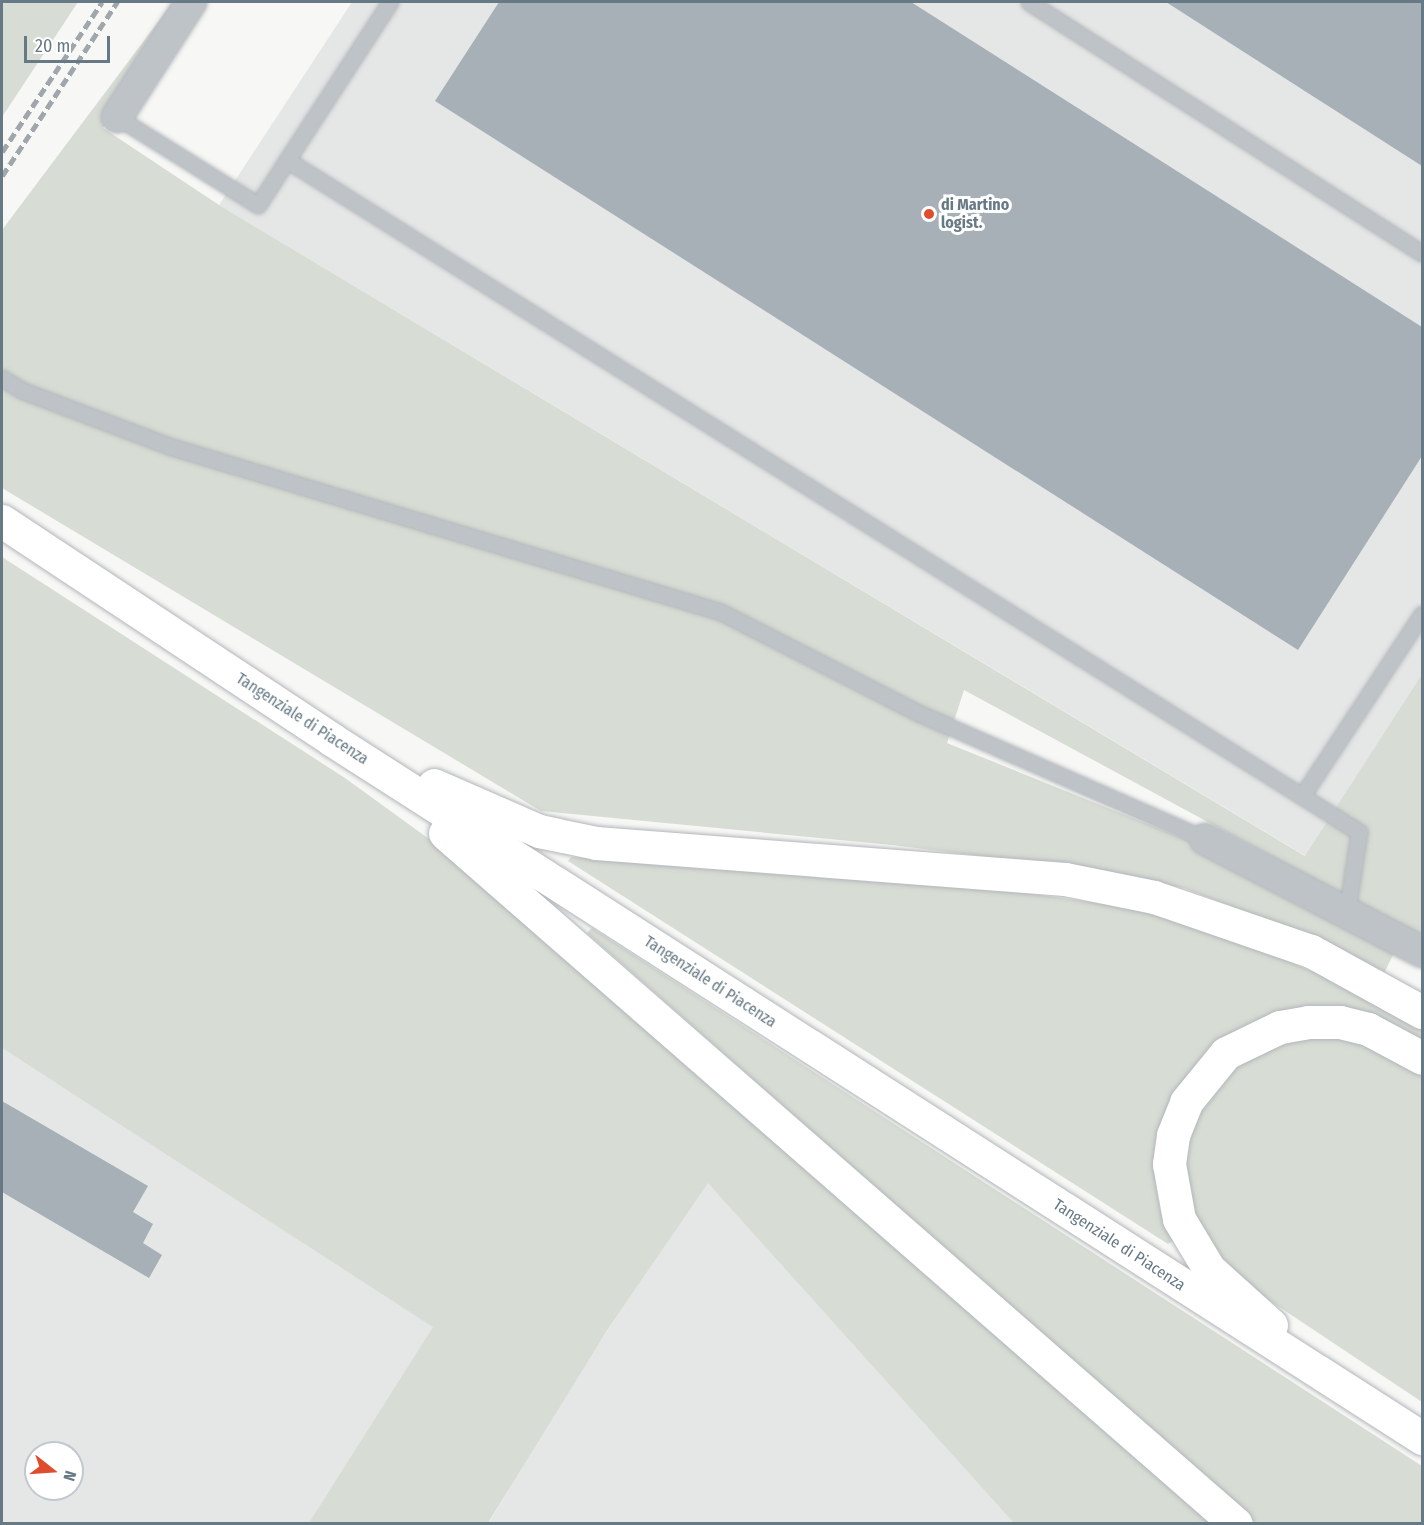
<!DOCTYPE html>
<style>
body{margin:0}
#map{position:relative;width:1424px;height:1525px;overflow:hidden;background:#f7f7f5;font-family:"Fira Sans Condensed",sans-serif}
div>[style]{position:absolute}
.built>*{inset:0;background:#e5e6e6}
.green>*{inset:0;background:#d7dcd4}
.building>*{inset:0;background:#a7b0b6}
.roads{filter:drop-shadow(0 0 2px #b2b6ba) drop-shadow(0 0 2px #b2b6ba)}
.service>*{height:15px;margin:-7.5px;padding:0 7.5px;transform-origin:7.5px;border-radius:7.5px;background:#bec3c7}
.minor>*{height:30px;margin:-15px;padding:0 15px;transform-origin:15px;border-radius:15px;background:#bec3c7}
.trunk>*{height:33px;margin:-16.5px;padding:0 16.5px;transform-origin:16.5px;border-radius:16.5px;background:#fff}
.rail>*{height:4.5px;margin-top:-2.25px;transform-origin:0;background:repeating-linear-gradient(90deg,#a0a7ac 0 9px,transparent 0 13.5px)}
.dots>*{width:16px;height:16px;translate:-50% -50%;box-sizing:border-box;border:3px solid #fff;border-radius:50%}
span{translate:-50% -50%;white-space:nowrap;text-align:center;line-height:1.15;-webkit-text-stroke:6px #fff;paint-order:stroke}
.poi-label{font-size:16px;color:#677985;font-weight:700}
.left{translate:0 -50%;text-align:left}
.street-label{font-size:16px;color:#677985}
.frame{position:absolute;inset:0;border:3px solid #677985;pointer-events:none}
.north{position:absolute;left:24px;top:1441px;width:60px;height:60px;box-sizing:border-box;background:#fff;border:2px solid #c2c9ce;border-radius:50%;rotate:107deg;font-size:16px;font-weight:700;line-height:24px;text-align:center;color:#677985}
.north::after{content:'';display:block;margin:auto;width:21px;height:27px;background:#de4e2e;clip-path:polygon(50% 0,100% 100%,50% 72%,0 100%)}
.scale{position:absolute;left:24px;top:36px;width:86px;height:27px;box-sizing:border-box;border:3px solid #677985;border-top:0;padding-left:8px;font-size:18px;line-height:21px;white-space:nowrap;color:#677985;-webkit-text-stroke:4px #fff;paint-order:stroke}
</style>
<div id="map">
<div class="built">
<div style="clip-path:polygon(352px 2px,1422px 2px,1422px 674px,1306px 856px,219px 205px)"></div>
<div style="clip-path:polygon(evenodd,2px 1048px,434px 1326px,311px 1523px,2px 1523px,2px 1048px,36px 1453px,72px 1453px,72px 1489px,36px 1489px,36px 1453px)"></div>
<div style="clip-path:polygon(708px 1182px,965px 1466px,1014px 1523px,488px 1524px,590px 1356px)"></div>
</div>
<div class="green">
<div style="clip-path:polygon(2px 2px,78px 2px,2px 117px)"></div>
<div style="clip-path:polygon(173px 2px,185px 2px,103px 128px,219px 205px,1305px 856px,1422px 674px,1422px 938px,964px 690px,947px 743px,1197px 844px,1395px 951px,1384px 973px,1309px 936px,1184px 888px,1093px 870px,892px 845px,541px 811px,2px 488px,2px 230px)"></div>
<div style="clip-path:polygon(2px 557px,345px 778px,440px 847px,1214px 1523px,1014px 1523px,708px 1183px,606px 1332px,488px 1523px,309px 1523px,433px 1327px,2px 1048px)"></div>
<div style="clip-path:polygon(571px 857px,979px 886px,1130px 908px,1237px 940px,1342px 984px,1422px 1027px,1422px 1043px,1265px 1018px,1156px 1150px,1155px 1180px,1160px 1210px,1173px 1241px,1168px 1244px,568px 861px)"></div>
<div style="clip-path:polygon(592px 928px,1422px 1466px,1422px 1523px,1256px 1523px,587px 933px)"></div>
<div style="clip-path:polygon(1320px 1037px,1355px 1040px,1385px 1051px,1422px 1075px,1422px 1402px,1251px 1288px,1219px 1260px,1201px 1233px,1189px 1201px,1185px 1163px,1194px 1127px,1210px 1095px,1235px 1066px,1262px 1049px)"></div>
</div>
<div class="building">
<div style="clip-path:polygon(499px 2px,911px 2px,1422px 327px,1422px 456px,1298px 650px,435px 101px)"></div>
<div style="clip-path:polygon(1166px 2px,1422px 2px,1422px 166px)"></div>
<div style="clip-path:polygon(2px 1101px,148px 1186px,133px 1212px,153px 1224px,143px 1243px,162px 1255px,149px 1278px,2px 1192px)"></div>
</div>
<div class="roads">
<div class="service">
<div style="left:390px;top:2px;width:189px;rotate:123.1deg"></div>
<div style="left:287px;top:160px;width:1265px;rotate:32.08deg"></div>
<div style="left:1359px;top:832px;width:80px;rotate:98.6deg"></div>
<div style="left:1029px;top:2px;width:466px;rotate:32.6deg"></div>
<div style="left:117px;top:117px;width:166px;rotate:32deg"></div>
<div style="left:258px;top:205px;width:54px;rotate:-57.2deg"></div>
<div style="left:2px;top:378px;width:22px;rotate:32deg"></div>
<div style="left:21px;top:390px;width:161px;rotate:20.7deg"></div>
<div style="left:172px;top:447px;width:573px;rotate:16.73deg"></div>
<div style="left:721px;top:612px;width:219px;rotate:27.1deg"></div>
<div style="left:916px;top:712px;width:316px;rotate:23.7deg"></div>
<div style="left:1302px;top:796px;width:218px;rotate:-56.6deg"></div>
</div>
<div class="minor">
<div style="left:117px;top:117px;width:137px;rotate:-57.2deg"></div>
<div style="left:1205px;top:839px;width:245px;rotate:27.5deg"></div>
</div>
<div class="trunk">
<div style="left:2px;top:521px;width:395px;rotate:33.5deg"></div>
<div style="left:331px;top:739px;width:1296px;rotate:32.65deg"></div>
<div style="left:434px;top:785px;width:115px;rotate:23.7deg"></div>
<div style="left:539px;top:831px;width:58px;rotate:11.9deg"></div>
<div style="left:596px;top:843px;width:470px;rotate:4.4deg"></div>
<div style="left:1065px;top:879px;width:91px;rotate:11.4deg"></div>
<div style="left:1154px;top:897px;width:166px;rotate:19deg"></div>
<div style="left:1311px;top:951px;width:127px;rotate:28.8deg"></div>
<div style="left:445px;top:833px;width:1050px;rotate:41.14deg"></div>
<div style="left:1271px;top:1325px;width:84px;rotate:-137.9deg"></div>
<div style="left:1209px;top:1269px;width:58px;rotate:-121deg"></div>
<div style="left:1179px;top:1219px;width:56px;rotate:-100.3deg"></div>
<div style="left:1169px;top:1164px;width:29px;rotate:-82deg"></div>
<div style="left:1173px;top:1135px;width:35px;rotate:-68deg"></div>
<div style="left:1186px;top:1102px;width:63px;rotate:-50.8deg"></div>
<div style="left:1226px;top:1053px;width:60px;rotate:-25.7deg"></div>
<div style="left:1280px;top:1027px;width:28px;rotate:-10deg"></div>
<div style="left:1308px;top:1022px;width:32px"></div>
<div style="left:1340px;top:1022px;width:29px;rotate:14deg"></div>
<div style="left:1368px;top:1029px;width:61px;rotate:28.2deg"></div>
</div>
</div>
<div class="rail">
<div style="left:2px;top:152px;width:180px;rotate:-56.3deg"></div>
<div style="left:2px;top:176px;width:209px;rotate:-56.5deg"></div>
</div>
<div class="dots">
<div style="left:929px;top:214px;background:#de4e2e"></div>
</div>
<div class="poi-label">
<span class="left" style="left:941px;top:214px">di Martino<br>logist.</span>
</div>
<div class="street-label">
<span style="left:302px;top:719px;rotate:33deg">Tangenziale di Piacenza</span>
<span style="left:710px;top:982px;rotate:33deg">Tangenziale di Piacenza</span>
<span style="left:1119px;top:1245px;rotate:33deg">Tangenziale di Piacenza</span>
</div>
<div class="frame"></div>
<div class="north">N</div>
<div class="scale">20 m</div>
</div>
